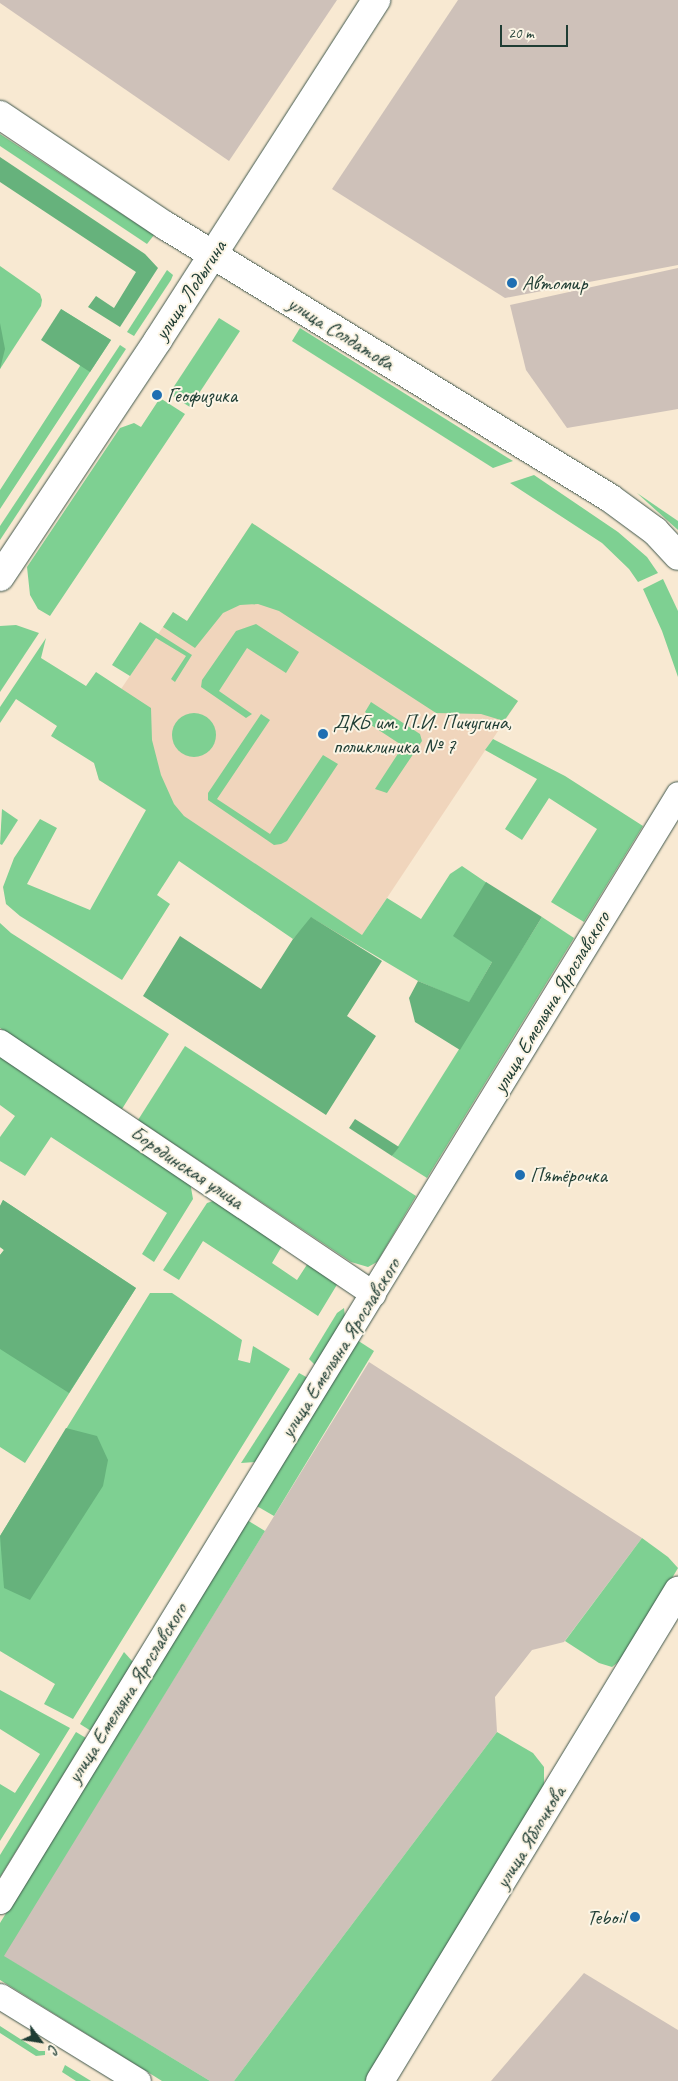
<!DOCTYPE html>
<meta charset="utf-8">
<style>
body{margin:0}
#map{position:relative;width:678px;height:2081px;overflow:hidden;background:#f8e9d2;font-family:Caveat,sans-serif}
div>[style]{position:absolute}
.built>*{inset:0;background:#f0d5bc}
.industrial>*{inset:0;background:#cec1b9}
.green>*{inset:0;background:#7ed092}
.round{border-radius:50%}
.forest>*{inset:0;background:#66b27c}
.roads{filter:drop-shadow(0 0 1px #40574c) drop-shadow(0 0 1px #40574c)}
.street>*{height:25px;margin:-12.5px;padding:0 12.5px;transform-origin:12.5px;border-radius:12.5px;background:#fff}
.secondary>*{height:28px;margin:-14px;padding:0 14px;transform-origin:14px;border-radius:14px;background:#fff}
.dots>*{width:14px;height:14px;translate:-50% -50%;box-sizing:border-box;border:2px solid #fcf5e5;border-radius:50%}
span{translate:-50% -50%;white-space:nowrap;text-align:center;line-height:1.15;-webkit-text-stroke:4px #fcf5e5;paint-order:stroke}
.poi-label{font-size:21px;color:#1f3d34}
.left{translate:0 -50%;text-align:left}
.right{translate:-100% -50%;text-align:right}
.street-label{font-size:21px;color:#1f3d34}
.north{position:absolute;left:15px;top:2016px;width:50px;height:50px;-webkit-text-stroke:4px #fcf5e5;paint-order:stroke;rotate:121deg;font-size:14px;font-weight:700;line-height:20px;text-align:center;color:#1f3d34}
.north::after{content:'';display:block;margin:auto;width:18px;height:22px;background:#1f3d34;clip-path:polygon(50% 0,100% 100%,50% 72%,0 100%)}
.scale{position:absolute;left:500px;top:25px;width:68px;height:22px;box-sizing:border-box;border:2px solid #1f3d34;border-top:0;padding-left:6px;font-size:15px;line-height:18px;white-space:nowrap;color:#1f3d34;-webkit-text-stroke:4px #fcf5e5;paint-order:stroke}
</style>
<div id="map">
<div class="built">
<div style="clip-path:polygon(252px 523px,518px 701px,355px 946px,99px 780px,88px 738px,173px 612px,187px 621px)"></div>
</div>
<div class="industrial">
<div style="clip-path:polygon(0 0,337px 0,229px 161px,0 3px)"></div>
<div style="clip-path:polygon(458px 0,678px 0,678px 265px,505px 298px,332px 189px)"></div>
<div style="clip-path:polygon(678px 268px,678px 409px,567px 428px,526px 370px,510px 305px)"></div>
<div style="clip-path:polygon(369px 1362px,642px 1538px,564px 1642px,532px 1650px,495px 1697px,497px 1732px,234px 2081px,210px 2081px,3px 1956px)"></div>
<div style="clip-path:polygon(584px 1973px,678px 2030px,678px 2081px,491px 2081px)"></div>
</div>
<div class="green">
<div style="clip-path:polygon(0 134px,154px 235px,147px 244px,0 146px)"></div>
<div style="clip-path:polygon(0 266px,40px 294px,42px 300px,41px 306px,0 369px)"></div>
<div style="clip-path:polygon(167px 270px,173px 275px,171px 280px,134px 336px,127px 332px)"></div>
<div style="clip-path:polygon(61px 309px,111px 340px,0 509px,0 490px,80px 366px)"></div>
<div style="clip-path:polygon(219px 318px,240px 331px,190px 407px,169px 394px)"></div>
<div style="clip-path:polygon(300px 328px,513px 461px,493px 468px,292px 341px)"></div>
<div style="clip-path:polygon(120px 345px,126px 349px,0 540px,0 526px)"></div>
<div style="clip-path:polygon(160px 398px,185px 414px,50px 616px,38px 609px,30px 595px,27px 567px,120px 428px,134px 423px,141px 427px)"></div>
<div style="clip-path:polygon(534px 475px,618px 532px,647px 557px,658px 573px,638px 582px,629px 569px,602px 543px,510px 483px)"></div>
<div style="clip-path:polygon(637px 493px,678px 521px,678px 530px,648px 503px)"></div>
<div style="clip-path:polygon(252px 523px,518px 701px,504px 721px,481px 714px,436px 713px,279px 611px,258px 604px,240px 605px,223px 613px,195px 648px,163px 627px,173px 612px,187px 621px)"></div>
<div style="clip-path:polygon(663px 579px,678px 611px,678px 677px,662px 631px,643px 589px)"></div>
<div style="clip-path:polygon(140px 622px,192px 655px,175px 682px,171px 679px,186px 656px,156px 638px,130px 676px,112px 665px)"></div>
<div style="clip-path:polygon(256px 624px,299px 652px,286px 673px,247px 648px,219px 691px,252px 714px,246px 718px,201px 687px,202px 680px,236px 631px)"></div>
<div style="clip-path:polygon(16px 625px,39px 633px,0 692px,0 626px)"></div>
<div style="clip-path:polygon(46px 638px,41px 658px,86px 686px,96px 672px,151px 708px,152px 740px,161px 775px,174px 804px,184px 816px,362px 935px,387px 898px,421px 919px,450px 874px,462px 866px,487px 883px,492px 962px,469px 1003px,418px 981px,312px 918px,293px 939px,179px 861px,157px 895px,170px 904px,122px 980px,20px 916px,6px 904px,3px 887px,14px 858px,40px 819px,57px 828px,27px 884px,90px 910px,146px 810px,99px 780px,94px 763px,51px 736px,57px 726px,16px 699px,0 723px,0 707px)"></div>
<div style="clip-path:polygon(371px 702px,420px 734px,422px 741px,387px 793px,375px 789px,403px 746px,368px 723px,371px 717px,365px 712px)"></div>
<div class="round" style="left:172px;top:713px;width:44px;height:44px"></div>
<div style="clip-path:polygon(261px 714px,270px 720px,217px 799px,270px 834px,323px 755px,338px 764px,287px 841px,281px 844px,274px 845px,208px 800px,208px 793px)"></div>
<div style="clip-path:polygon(493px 739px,565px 776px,643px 826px,584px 922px,551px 902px,597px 829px,549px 798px,522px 840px,505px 829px,537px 779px,485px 750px)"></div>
<div style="clip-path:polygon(2px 809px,18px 820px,2px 845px,0 844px)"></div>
<div style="clip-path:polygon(542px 917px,574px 938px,427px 1178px,392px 1156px)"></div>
<div style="clip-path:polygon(0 923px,11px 933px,169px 1034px,122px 1109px,0 1028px)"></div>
<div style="clip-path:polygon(185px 1046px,416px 1196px,377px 1262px,368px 1267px,351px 1262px,138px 1120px)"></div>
<div style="clip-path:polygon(0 1054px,190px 1182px,193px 1199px,154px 1262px,142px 1254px,167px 1213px,51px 1137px,25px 1176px,0 1161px,0 1137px,15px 1116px,0 1105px)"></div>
<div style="clip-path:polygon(3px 1200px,136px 1288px,25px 1463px,0 1447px,0 1255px,4px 1250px,0 1247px,0 1206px)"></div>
<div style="clip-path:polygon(213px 1201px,282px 1246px,272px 1263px,297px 1280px,308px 1263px,338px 1283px,318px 1316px,203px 1241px,179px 1280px,163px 1270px,207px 1203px)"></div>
<div style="clip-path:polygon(150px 1293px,172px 1293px,242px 1340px,238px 1360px,250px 1363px,253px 1346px,290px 1369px,73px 1719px,44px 1704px,55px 1684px,0 1651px,0 1536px)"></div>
<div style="clip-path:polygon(344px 1308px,345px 1317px,316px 1366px,309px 1359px,337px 1313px)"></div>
<div style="clip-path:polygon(357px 1340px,374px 1351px,274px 1516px,255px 1505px)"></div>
<div style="clip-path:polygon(299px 1373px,308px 1378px,255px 1462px,241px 1463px)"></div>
<div style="clip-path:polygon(247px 1520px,265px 1531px,4px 1956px,210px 2081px,162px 2081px,0 1980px,0 1923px)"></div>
<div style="clip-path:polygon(642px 1538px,668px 1557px,678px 1568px,626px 1656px,612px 1667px,599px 1663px,565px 1641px)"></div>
<div style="clip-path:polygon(124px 1652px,133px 1662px,91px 1731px,80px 1724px)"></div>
<div style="clip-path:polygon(0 1690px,70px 1728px,0 1841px,0 1784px,15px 1793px,40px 1754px,0 1729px)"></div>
<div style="clip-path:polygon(76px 1732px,86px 1738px,0 1877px,0 1855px)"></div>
<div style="clip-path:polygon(497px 1732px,533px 1753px,544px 1767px,544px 1786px,365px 2081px,234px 2081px)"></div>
<div style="clip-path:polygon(0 2026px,39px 2051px,45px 2051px,45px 2055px,36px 2056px,0 2033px)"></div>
<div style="clip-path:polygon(65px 2065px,91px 2081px,76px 2081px,62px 2072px)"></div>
</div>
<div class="forest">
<div style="clip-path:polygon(0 157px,145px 254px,158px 268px,120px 327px,88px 307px,96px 296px,114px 308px,136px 272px,0 182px)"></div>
<div style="clip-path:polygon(61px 309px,111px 340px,90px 372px,41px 340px)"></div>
<div style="clip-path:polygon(0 323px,5px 349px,0 369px)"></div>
<div style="clip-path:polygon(486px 882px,542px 917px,460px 1050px,415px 1022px,409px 998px,418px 981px,469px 1002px,492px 962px,453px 936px)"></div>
<div style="clip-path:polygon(311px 917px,382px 961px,347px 1016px,376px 1036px,326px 1115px,143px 996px,180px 936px,261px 989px,293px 939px)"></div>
<div style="clip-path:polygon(355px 1119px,399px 1147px,392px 1156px,349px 1128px)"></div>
<div style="clip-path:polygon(3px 1200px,136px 1288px,69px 1393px,0 1349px,0 1255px,4px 1250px,0 1247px,0 1206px)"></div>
<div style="clip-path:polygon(66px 1428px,97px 1436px,108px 1460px,103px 1486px,30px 1600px,4px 1588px,0 1536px)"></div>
</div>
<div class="roads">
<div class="street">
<div style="left:0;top:1042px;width:450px;rotate:34deg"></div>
<div style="left:0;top:1901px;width:1298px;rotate:-58.51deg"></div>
<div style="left:0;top:1996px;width:162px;rotate:31.6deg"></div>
</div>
<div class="secondary">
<div style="left:0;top:115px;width:200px;rotate:33.8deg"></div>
<div style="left:166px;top:226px;width:521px;rotate:31.49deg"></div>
<div style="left:610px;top:498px;width:56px;rotate:36.3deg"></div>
<div style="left:655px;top:531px;width:34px;rotate:47deg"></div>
<div style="left:0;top:577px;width:285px;rotate:-56.3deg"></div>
<div style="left:158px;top:340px;width:404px;rotate:-57.3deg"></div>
<div style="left:380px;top:2081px;width:574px;rotate:-58.69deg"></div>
</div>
</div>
<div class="dots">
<div style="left:512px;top:283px;background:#1f6fb2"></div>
<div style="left:157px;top:395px;background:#1f6fb2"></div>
<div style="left:323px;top:734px;background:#1f6fb2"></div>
<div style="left:520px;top:1175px;background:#1f6fb2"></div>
<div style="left:635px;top:1917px;background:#1f6fb2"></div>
</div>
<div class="poi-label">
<span class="left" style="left:522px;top:283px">Автомир</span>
<span class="left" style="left:167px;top:395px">Геофизика</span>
<span class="left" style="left:333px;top:734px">ДКБ им. П.И. Пичугина,<br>поликлиника № 7</span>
<span class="left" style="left:530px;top:1175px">Пятёрочка</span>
<span class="right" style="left:625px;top:1917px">Teboil</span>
</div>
<div class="street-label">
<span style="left:190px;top:290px;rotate:-57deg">улица Лодыгина</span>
<span style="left:341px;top:333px;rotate:32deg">улица Солдатова</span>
<span style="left:551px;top:1002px;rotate:-59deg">улица Емельяна Ярославского</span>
<span style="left:187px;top:1167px;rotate:34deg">Бородинская улица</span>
<span style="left:340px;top:1348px;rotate:-58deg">улица Емельяна Ярославского</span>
<span style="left:127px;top:1693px;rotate:-58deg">улица Емельяна Ярославского</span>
<span style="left:530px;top:1837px;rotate:-59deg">улица Яблочкова</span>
</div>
<div class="north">С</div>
<div class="scale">20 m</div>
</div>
